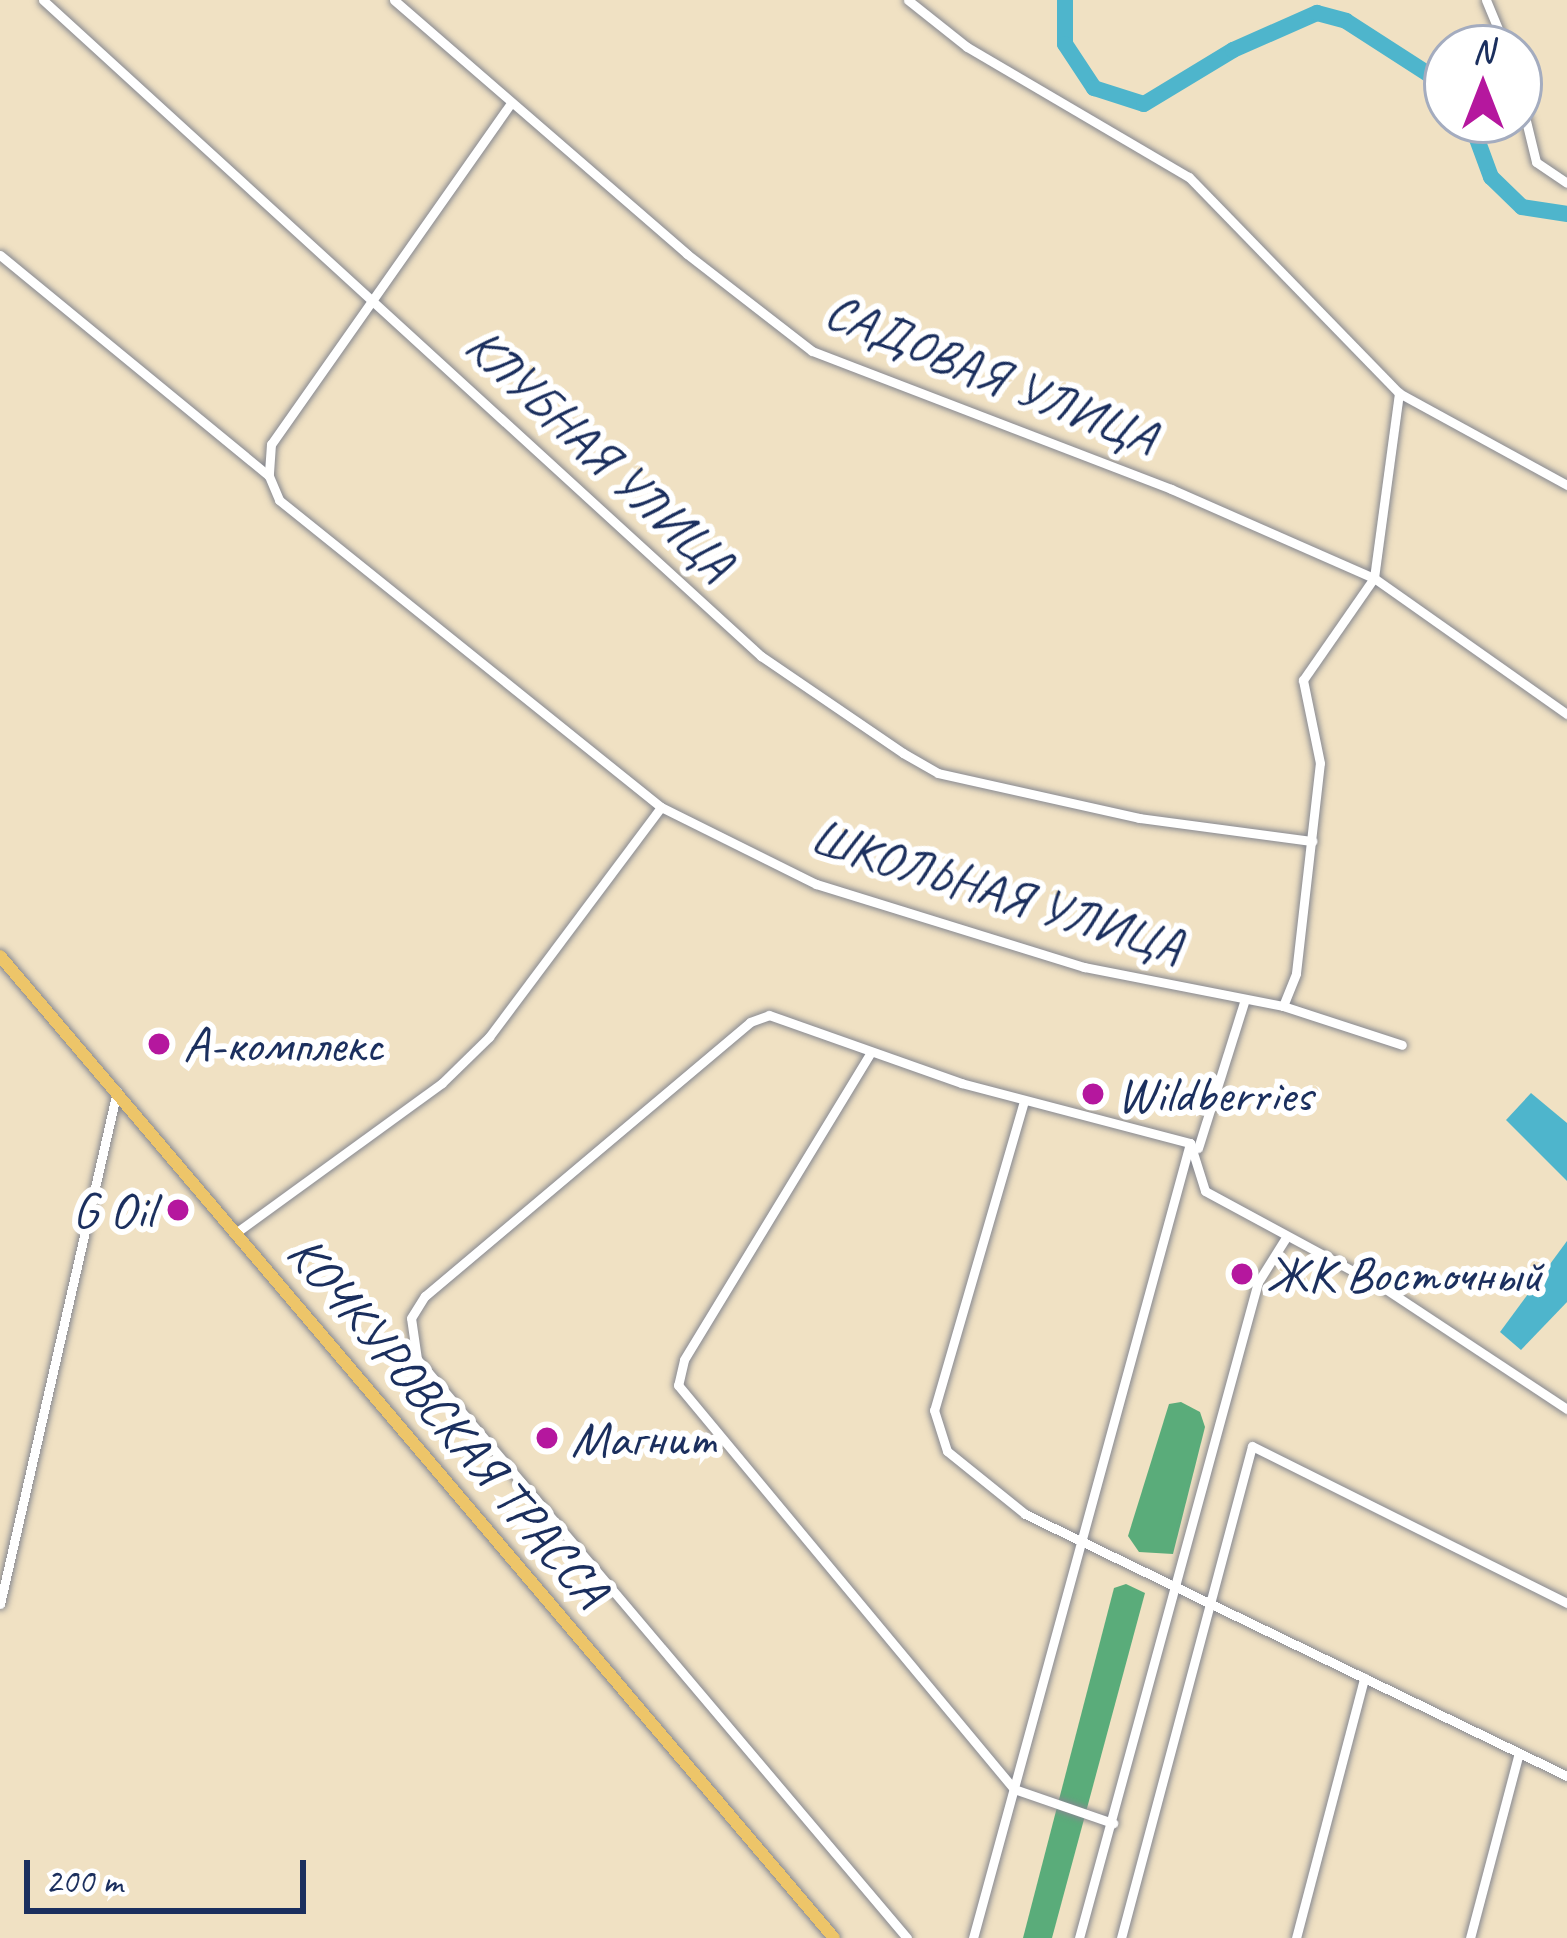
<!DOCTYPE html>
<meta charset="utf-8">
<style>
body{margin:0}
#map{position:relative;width:1567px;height:1938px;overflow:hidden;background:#f0e1c3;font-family:Caveat,sans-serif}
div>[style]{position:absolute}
.forest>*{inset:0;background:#5aac7a}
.water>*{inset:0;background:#4eb5cc}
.river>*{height:16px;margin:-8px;padding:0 8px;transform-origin:8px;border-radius:8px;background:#4eb5cc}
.roads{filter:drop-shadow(0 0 3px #868890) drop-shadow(0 0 3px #868890)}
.minor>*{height:9px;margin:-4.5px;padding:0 4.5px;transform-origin:4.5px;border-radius:4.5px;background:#fff}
.major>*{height:12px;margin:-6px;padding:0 6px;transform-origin:6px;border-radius:6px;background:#edc569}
.dots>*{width:33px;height:33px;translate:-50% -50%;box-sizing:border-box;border:6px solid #fff;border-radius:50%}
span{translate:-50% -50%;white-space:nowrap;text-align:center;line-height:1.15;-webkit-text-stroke:12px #fff;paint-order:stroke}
.street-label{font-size:51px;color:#1b2f5e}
.poi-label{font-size:51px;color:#1b2f5e}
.left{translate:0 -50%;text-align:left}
.right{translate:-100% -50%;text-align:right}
.north{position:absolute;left:1423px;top:24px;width:120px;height:120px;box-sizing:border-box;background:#fff;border:3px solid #a4acbf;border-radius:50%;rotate:0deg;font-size:33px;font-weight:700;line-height:48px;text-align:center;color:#1b2f5e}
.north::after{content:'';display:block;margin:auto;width:42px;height:54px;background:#b5179e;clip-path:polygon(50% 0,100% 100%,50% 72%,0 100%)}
.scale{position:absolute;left:24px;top:1860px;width:282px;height:54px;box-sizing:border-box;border:6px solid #1b2f5e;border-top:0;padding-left:15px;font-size:36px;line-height:42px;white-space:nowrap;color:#1b2f5e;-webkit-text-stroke:9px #fff;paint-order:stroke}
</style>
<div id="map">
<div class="forest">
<div style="clip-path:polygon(1181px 1402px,1200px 1412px,1205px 1427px,1173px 1554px,1139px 1552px,1128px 1536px,1169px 1404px)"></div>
<div style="clip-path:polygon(1126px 1584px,1145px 1593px,1052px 1938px,1023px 1938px,1114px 1588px)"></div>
</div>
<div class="water">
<div style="clip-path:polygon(1531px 1093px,1567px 1123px,1567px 1181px,1506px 1120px)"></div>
<div style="clip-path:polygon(1567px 1241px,1567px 1302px,1521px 1350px,1500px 1332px)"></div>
</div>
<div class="river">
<div style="left:1065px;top:0;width:44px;rotate:90deg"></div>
<div style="left:1065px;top:44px;width:53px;rotate:56.6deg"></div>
<div style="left:1094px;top:88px;width:52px;rotate:17.7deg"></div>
<div style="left:1144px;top:104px;width:104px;rotate:-31.2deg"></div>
<div style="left:1233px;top:50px;width:92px;rotate:-23.8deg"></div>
<div style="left:1317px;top:13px;width:30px;rotate:15deg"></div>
<div style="left:1346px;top:21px;width:120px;rotate:32.8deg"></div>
<div style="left:1470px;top:120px;width:61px;rotate:69.8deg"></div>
<div style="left:1491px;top:177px;width:43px;rotate:44.1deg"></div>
<div style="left:1522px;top:207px;width:46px;rotate:8.8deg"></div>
</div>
<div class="roads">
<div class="minor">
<div style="left:43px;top:0;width:973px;rotate:42.42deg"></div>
<div style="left:761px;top:656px;width:172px;rotate:34.3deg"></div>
<div style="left:903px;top:753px;width:40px;rotate:29.7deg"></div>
<div style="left:938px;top:773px;width:206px;rotate:12.6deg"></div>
<div style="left:1139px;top:818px;width:175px;rotate:7.6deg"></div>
<div style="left:394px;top:0;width:388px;rotate:40.9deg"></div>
<div style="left:687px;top:254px;width:158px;rotate:37.8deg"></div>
<div style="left:812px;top:351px;width:385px;rotate:21deg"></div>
<div style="left:1171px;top:489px;width:222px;rotate:23.7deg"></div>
<div style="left:1374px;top:578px;width:236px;rotate:35.2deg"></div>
<div style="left:908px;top:0;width:75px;rotate:38.5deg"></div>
<div style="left:967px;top:47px;width:257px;rotate:30.4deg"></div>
<div style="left:1189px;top:177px;width:301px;rotate:45.8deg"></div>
<div style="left:1399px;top:393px;width:192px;rotate:28.7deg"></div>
<div style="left:1486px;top:0;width:52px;rotate:67.4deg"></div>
<div style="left:1519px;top:92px;width:72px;rotate:76.3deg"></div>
<div style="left:1536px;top:162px;width:37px;rotate:34deg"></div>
<div style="left:511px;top:103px;width:417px;rotate:125.1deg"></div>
<div style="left:271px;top:444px;width:32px;rotate:94deg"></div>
<div style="left:269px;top:476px;width:26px;rotate:67deg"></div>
<div style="left:279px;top:500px;width:490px;rotate:38.8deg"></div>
<div style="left:661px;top:807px;width:173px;rotate:26.4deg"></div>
<div style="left:816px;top:884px;width:281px;rotate:17.2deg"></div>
<div style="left:1084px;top:967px;width:203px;rotate:11.1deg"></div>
<div style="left:1283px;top:1006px;width:125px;rotate:18.1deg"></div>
<div style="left:0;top:255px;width:348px;rotate:39.4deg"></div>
<div style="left:1283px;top:1006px;width:35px;rotate:-68deg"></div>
<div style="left:1296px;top:973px;width:211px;rotate:-83.5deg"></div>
<div style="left:1320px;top:763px;width:85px;rotate:-101.6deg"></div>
<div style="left:1303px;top:680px;width:124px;rotate:-55.2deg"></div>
<div style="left:1374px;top:578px;width:187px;rotate:-82.3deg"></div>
<div style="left:871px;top:1052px;width:360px;rotate:121.3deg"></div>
<div style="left:684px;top:1360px;width:26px;rotate:103deg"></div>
<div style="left:678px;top:1385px;width:525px;rotate:50.25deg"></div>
<div style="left:1024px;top:1101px;width:322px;rotate:106.2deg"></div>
<div style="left:934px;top:1410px;width:43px;rotate:72.4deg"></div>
<div style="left:947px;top:1451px;width:100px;rotate:38.9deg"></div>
<div style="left:1025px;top:1514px;width:602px;rotate:25.8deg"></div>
<div style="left:1190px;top:1143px;width:50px;rotate:72.6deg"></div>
<div style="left:1205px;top:1191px;width:200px;rotate:28.4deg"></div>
<div style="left:1381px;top:1286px;width:223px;rotate:33.5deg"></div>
<div style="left:1198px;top:1148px;width:153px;rotate:-72.5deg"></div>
<div style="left:237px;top:1232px;width:253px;rotate:-36deg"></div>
<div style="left:442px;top:1083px;width:66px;rotate:-44.4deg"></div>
<div style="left:489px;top:1037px;width:287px;rotate:-53.2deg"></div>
<div style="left:0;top:1604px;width:526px;rotate:-77.15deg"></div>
<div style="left:1014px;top:1789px;width:105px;rotate:19deg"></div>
<div style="left:907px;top:1938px;width:759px;rotate:-130.24deg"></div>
<div style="left:417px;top:1359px;width:41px;rotate:-98.3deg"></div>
<div style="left:411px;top:1318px;width:26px;rotate:-58deg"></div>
<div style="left:425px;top:1296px;width:425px;rotate:-40.1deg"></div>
<div style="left:750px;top:1022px;width:20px;rotate:-20deg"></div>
<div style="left:769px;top:1015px;width:204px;rotate:19.5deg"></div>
<div style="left:961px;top:1083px;width:237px;rotate:14.7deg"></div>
<div style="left:973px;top:1938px;width:824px;rotate:-74.73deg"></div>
<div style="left:1079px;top:1938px;width:680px;rotate:-74.74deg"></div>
<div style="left:1258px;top:1282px;width:51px;rotate:-57.9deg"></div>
<div style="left:1121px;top:1938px;width:509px;rotate:-75.09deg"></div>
<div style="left:1252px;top:1446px;width:352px;rotate:26.5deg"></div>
<div style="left:1296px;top:1938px;width:269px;rotate:-75.3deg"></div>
<div style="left:1470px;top:1938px;width:191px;rotate:-75.2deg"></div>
</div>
<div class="major">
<div style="left:0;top:956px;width:1288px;rotate:49.66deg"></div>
</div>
</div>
<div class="dots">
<div style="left:159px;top:1044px;background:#b5179e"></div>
<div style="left:1093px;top:1094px;background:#b5179e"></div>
<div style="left:178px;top:1210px;background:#b5179e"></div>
<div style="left:1242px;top:1274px;background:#b5179e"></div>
<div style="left:547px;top:1438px;background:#b5179e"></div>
</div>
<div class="street-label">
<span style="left:991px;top:374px;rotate:22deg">САДОВАЯ УЛИЦА</span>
<span style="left:600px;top:454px;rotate:43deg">КЛУБНАЯ УЛИЦА</span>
<span style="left:997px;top:891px;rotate:17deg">ШКОЛЬНАЯ УЛИЦА</span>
<span style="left:448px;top:1421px;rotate:50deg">КОЧКУРОВСКАЯ ТРАССА</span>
</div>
<div class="poi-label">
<span class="left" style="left:183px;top:1044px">А-комплекс</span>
<span class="left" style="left:1117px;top:1094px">Wildberries</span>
<span class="right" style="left:154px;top:1210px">G Oil</span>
<span class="left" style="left:1266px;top:1274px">ЖК Восточный</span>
<span class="left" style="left:571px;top:1438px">Магнит</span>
</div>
<div class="north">N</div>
<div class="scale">200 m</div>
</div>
